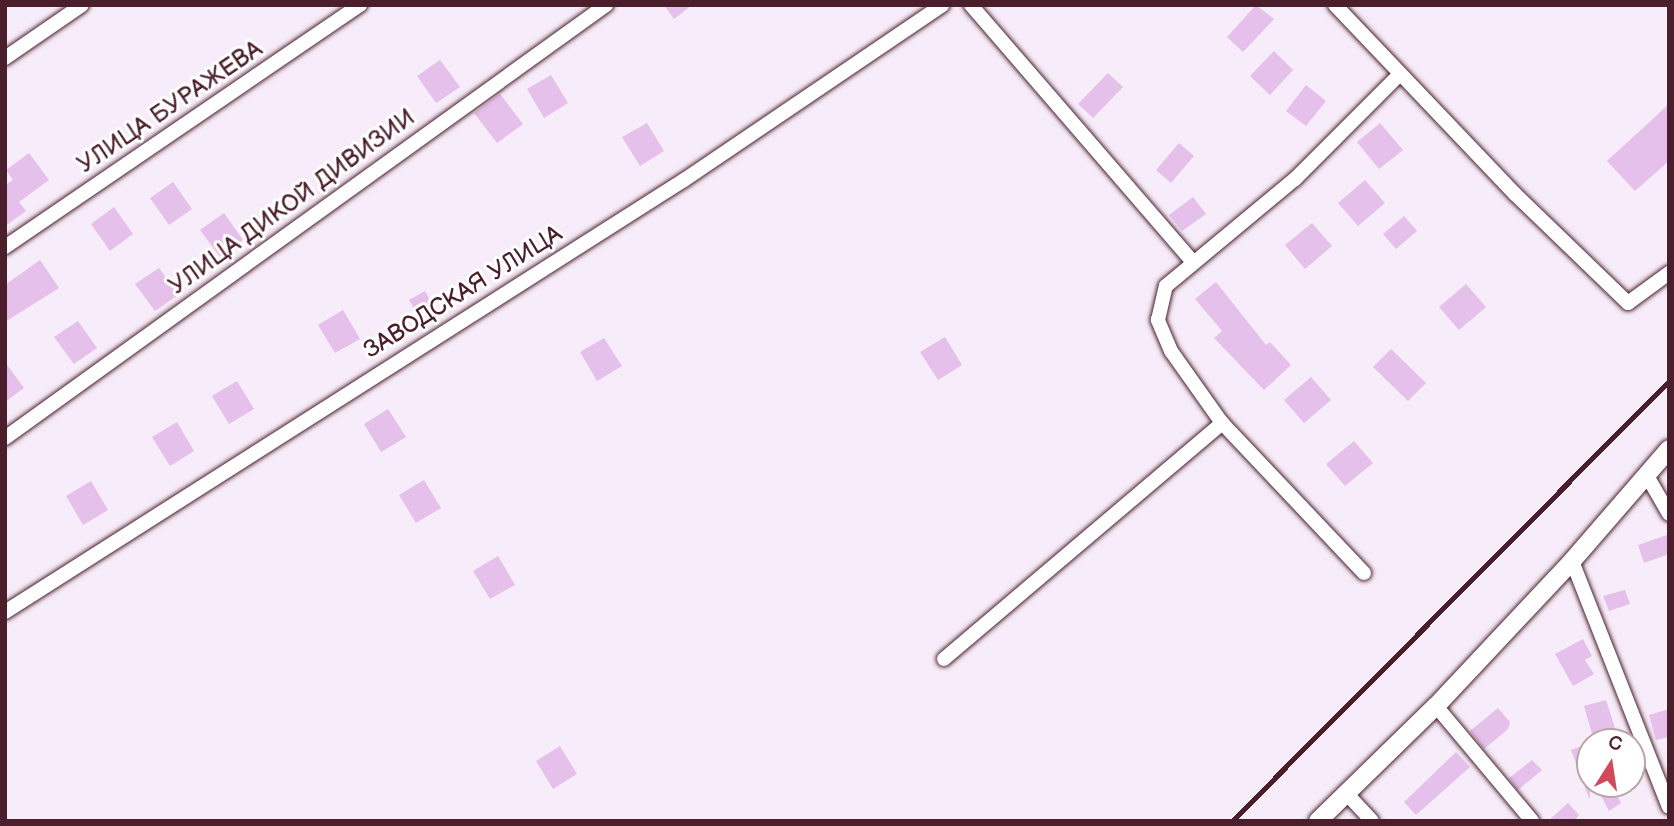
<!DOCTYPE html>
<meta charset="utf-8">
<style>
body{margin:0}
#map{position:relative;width:1674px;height:826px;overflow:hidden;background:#f7ecf9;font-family:"Balsamiq Sans",sans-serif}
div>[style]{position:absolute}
.building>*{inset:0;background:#e5c0ea}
.roads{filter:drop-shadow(0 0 2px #4a1f2b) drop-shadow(0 0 2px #4a1f2b)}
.minor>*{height:14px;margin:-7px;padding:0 7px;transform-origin:7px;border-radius:7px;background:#fff}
.tertiary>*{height:18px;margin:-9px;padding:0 9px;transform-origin:9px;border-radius:9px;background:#fff}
.rail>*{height:4.5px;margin:-2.25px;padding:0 2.25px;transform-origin:2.25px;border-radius:2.25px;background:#4a1f2b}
span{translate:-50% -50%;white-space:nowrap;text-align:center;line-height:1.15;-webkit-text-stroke:6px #fff;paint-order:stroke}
.street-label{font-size:24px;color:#4a1f2b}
.frame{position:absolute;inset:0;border:7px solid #4a1f2b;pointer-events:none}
.north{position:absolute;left:1576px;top:728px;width:70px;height:70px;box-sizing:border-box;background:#fff;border:2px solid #b7a5aa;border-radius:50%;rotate:12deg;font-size:19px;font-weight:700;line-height:28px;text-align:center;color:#4a1f2b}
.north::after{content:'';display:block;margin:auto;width:24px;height:32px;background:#d1495b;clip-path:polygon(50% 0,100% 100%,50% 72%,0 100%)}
</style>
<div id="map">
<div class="building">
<div style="clip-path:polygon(664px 5px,692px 5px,674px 19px)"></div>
<div style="clip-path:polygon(1256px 5px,1274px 19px,1243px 52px,1227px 37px)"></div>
<div style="clip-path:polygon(1274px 51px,1293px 70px,1270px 95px,1250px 76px)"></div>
<div style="clip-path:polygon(440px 60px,460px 87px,436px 103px,417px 76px)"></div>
<div style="clip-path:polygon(1108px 73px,1123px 87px,1093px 118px,1078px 104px)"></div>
<div style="clip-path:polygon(551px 75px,568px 103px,544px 118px,527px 89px)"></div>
<div style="clip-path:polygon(1306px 85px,1326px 101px,1306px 126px,1286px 111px)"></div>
<div style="clip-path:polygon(500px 94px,523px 124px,497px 143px,474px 113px)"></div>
<div style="clip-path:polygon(1669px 104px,1669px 161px,1635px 191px,1607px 161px)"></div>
<div style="clip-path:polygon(647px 123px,664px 151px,640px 166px,622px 137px)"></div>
<div style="clip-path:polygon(1380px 123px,1403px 150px,1379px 169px,1357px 142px)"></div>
<div style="clip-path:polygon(1179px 143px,1194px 156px,1171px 183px,1156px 170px)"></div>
<div style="clip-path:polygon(29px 153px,49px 180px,19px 202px,26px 211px,5px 226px,5px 185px,13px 180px,6px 170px)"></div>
<div style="clip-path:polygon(1365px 180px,1385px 203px,1358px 226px,1338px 203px)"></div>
<div style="clip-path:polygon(173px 182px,192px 209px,169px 225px,150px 198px)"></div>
<div style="clip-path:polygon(1193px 197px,1206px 214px,1182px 231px,1169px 215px)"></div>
<div style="clip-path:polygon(114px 207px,133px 234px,110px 251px,91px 224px)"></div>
<div style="clip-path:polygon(224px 213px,243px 240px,220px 257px,200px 230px)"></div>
<div style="clip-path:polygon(1404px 216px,1417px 231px,1396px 249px,1383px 234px)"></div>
<div style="clip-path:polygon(1312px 223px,1332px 246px,1305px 269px,1285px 245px)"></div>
<div style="clip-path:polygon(40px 260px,59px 288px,5px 322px,5px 285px)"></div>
<div style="clip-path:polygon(159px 268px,178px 295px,155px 311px,135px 284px)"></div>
<div style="clip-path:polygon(1216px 282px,1266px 345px,1270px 342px,1291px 365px,1264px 390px,1214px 338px,1222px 331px,1195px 299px)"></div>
<div style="clip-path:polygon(1466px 284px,1486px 307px,1459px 330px,1439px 307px)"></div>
<div style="clip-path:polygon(425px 291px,437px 313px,421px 322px,409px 300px)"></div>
<div style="clip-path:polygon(343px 310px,360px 339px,335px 353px,318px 325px)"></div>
<div style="clip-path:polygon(78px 321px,97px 348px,74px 364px,54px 337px)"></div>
<div style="clip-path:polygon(945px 337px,962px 365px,938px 380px,920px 352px)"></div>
<div style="clip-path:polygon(604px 338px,622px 366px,597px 381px,580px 352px)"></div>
<div style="clip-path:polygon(1391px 349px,1426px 383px,1408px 401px,1373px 367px)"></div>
<div style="clip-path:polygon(5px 362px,24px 388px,5px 402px)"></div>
<div style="clip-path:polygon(1311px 377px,1331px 400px,1304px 423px,1284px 400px)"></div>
<div style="clip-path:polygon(237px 381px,254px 409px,229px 424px,212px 396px)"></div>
<div style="clip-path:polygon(388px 409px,406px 437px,381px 452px,364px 424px)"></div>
<div style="clip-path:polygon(177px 422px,194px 451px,170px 466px,152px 437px)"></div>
<div style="clip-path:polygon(1354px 441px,1373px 463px,1345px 486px,1326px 464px)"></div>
<div style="clip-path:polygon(424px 480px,441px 508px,416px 523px,399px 495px)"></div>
<div style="clip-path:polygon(91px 481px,108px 510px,83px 525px,66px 496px)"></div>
<div style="clip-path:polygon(1667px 535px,1669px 554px,1644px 563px,1638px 545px)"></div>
<div style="clip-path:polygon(498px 556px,515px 585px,490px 599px,473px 571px)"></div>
<div style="clip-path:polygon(1625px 590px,1630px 604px,1609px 611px,1603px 596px)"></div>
<div style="clip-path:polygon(1583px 639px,1592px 656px,1585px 660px,1594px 674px,1573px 686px,1555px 654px)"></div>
<div style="clip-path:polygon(1606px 700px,1616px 731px,1593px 737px,1584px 706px)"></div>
<div style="clip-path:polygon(1498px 708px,1510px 722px,1508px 729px,1484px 749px,1470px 731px)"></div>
<div style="clip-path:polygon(1669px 709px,1669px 737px,1656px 740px,1649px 715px)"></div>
<div style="clip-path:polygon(1590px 743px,1590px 798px,1589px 798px,1571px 750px)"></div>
<div style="clip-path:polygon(560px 746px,577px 774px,553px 789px,536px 761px)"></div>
<div style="clip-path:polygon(1456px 752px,1470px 767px,1416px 815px,1404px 802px)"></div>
<div style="clip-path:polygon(1532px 760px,1542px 770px,1518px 790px,1509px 778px)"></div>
<div style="clip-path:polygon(1595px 784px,1612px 784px,1621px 803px,1609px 811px)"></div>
<div style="clip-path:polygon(1568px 803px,1579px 815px,1574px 821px,1548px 821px)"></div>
</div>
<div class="roads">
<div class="minor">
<div style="left:971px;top:5px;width:340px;rotate:49.2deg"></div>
<div style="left:1335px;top:5px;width:261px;rotate:46.4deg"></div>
<div style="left:1515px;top:194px;width:157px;rotate:44deg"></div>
<div style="left:1628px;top:303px;width:51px;rotate:-36.2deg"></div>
<div style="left:5px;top:58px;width:93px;rotate:-34.5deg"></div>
<div style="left:5px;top:247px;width:430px;rotate:-34.3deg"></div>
<div style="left:5px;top:438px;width:741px;rotate:-35.77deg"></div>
<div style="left:1646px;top:474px;width:46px;rotate:60.1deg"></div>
<div style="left:1572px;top:561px;width:264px;rotate:68.5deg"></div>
<div style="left:1364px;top:573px;width:207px;rotate:-133.4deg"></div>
<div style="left:1222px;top:423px;width:88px;rotate:-125.3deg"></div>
<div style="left:1171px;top:351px;width:34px;rotate:-113deg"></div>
<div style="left:1158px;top:320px;width:35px;rotate:-77deg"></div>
<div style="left:1166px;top:286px;width:168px;rotate:-39.7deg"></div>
<div style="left:1295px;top:179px;width:148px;rotate:-45deg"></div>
<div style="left:5px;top:612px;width:805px;rotate:-32.47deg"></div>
<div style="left:684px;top:180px;width:312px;rotate:-34.1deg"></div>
<div style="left:944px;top:659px;width:365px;rotate:-40.3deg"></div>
<div style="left:1436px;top:706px;width:150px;rotate:50.1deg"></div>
<div style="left:1346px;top:793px;width:38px;rotate:47deg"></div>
</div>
<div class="tertiary">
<div style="left:1318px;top:821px;width:165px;rotate:-44.3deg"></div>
<div style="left:1436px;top:706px;width:199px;rotate:-46.8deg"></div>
<div style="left:1572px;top:561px;width:148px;rotate:-49.1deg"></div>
</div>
</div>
<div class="rail">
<div style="left:1232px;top:821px;width:620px;rotate:-45.2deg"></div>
</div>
<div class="street-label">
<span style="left:170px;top:107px;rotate:-34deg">УЛИЦА БУРАЖЕВА</span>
<span style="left:292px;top:202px;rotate:-36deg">УЛИЦА ДИКОЙ ДИВИЗИИ</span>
<span style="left:463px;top:292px;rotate:-32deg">ЗАВОДСКАЯ УЛИЦА</span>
</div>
<div class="frame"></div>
<div class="north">С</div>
</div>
